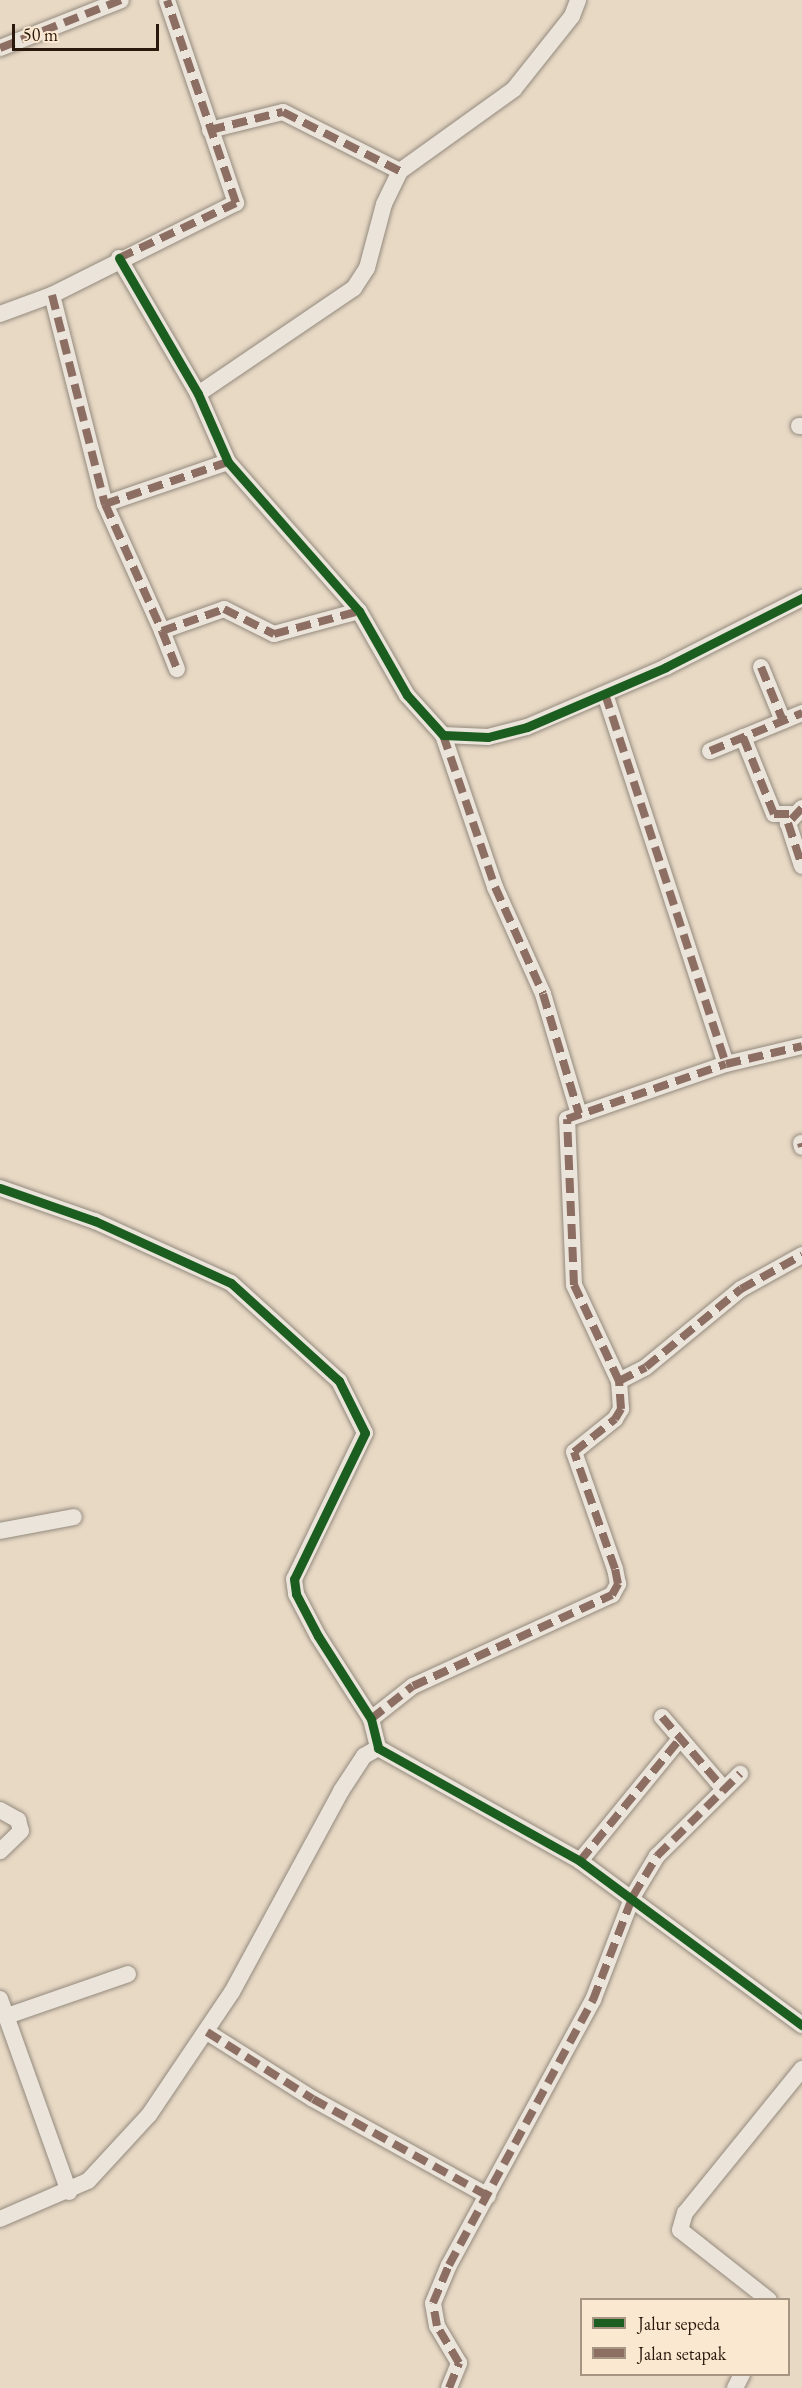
<!DOCTYPE html>
<style>
body{margin:0}
#map{position:relative;width:802px;height:2388px;overflow:hidden;background:#e8d9c5;font-family:"EB Garamond",serif}
div>[style]{position:absolute}
.roads{filter:drop-shadow(0 0 2px #948a7d) drop-shadow(0 0 2px #948a7d)}
.street>*{height:16px;margin:-8px;padding:0 8px;transform-origin:8px;border-radius:8px;background:#ebe4da}
.quiet>*{height:8px;margin-top:-4px;transform-origin:0;background:repeating-linear-gradient(90deg,#8d6e63 0 15px,transparent 0 23px)}
.cycleway>*{height:9px;margin:-4.5px;padding:0 4.5px;transform-origin:4.5px;border-radius:4.5px;background:#1b5e20}
span{translate:-50% -50%;white-space:nowrap;text-align:center;line-height:1.15;-webkit-text-stroke:4.5px #fae8d0;paint-order:stroke}
.legend{position:absolute;left:580px;top:2298px;width:210px;height:78px;box-sizing:border-box;background:#fae8d0;border:2px solid #a69582;margin:0;padding:8px 10px;list-style:none;font-size:18px;color:#29180c}
.legend li{display:flex;align-items:center;gap:12px;height:30px}
.legend b{width:30px;border:2px solid #a69582}
.scale{position:absolute;left:12px;top:24px;width:147px;height:27px;box-sizing:border-box;border:3px solid #29180c;border-top:0;padding-left:8px;font-size:18px;line-height:21px;white-space:nowrap;color:#29180c;-webkit-text-stroke:4px #fae8d0;paint-order:stroke}
</style>
<div id="map">
<div class="roads">
<div class="street">
<div style="left:0;top:48px;width:130px;rotate:-21.6deg"></div>
<div style="left:210px;top:130px;width:75px;rotate:-13.9deg"></div>
<div style="left:283px;top:112px;width:131px;rotate:26.8deg"></div>
<div style="left:119px;top:258px;width:157px;rotate:59.8deg"></div>
<div style="left:198px;top:394px;width:74px;rotate:66.2deg"></div>
<div style="left:228px;top:462px;width:198px;rotate:48.7deg"></div>
<div style="left:359px;top:611px;width:97px;rotate:60.3deg"></div>
<div style="left:407px;top:695px;width:54px;rotate:48deg"></div>
<div style="left:443px;top:735px;width:45px;rotate:2.5deg"></div>
<div style="left:488px;top:737px;width:40px;rotate:-14.4deg"></div>
<div style="left:527px;top:727px;width:151px;rotate:-23.3deg"></div>
<div style="left:666px;top:667px;width:153px;rotate:-26.9deg"></div>
<div style="left:52px;top:295px;width:216px;rotate:75.8deg"></div>
<div style="left:105px;top:504px;width:139px;rotate:65.8deg"></div>
<div style="left:162px;top:631px;width:66px;rotate:-19.5deg"></div>
<div style="left:224px;top:609px;width:56px;rotate:26.6deg"></div>
<div style="left:274px;top:634px;width:88px;rotate:-15.1deg"></div>
<div style="left:0;top:314px;width:55px;rotate:-20.1deg"></div>
<div style="left:52px;top:295px;width:206px;rotate:-26.6deg"></div>
<div style="left:236px;top:203px;width:214px;rotate:-108.8deg"></div>
<div style="left:198px;top:394px;width:189px;rotate:-34.2deg"></div>
<div style="left:354px;top:288px;width:24px;rotate:-57deg"></div>
<div style="left:367px;top:268px;width:66px;rotate:-75.1deg"></div>
<div style="left:384px;top:204px;width:37px;rotate:-64deg"></div>
<div style="left:400px;top:171px;width:140px;rotate:-35.7deg"></div>
<div style="left:514px;top:89px;width:93px;rotate:-51.5deg"></div>
<div style="left:572px;top:16px;width:17px;rotate:-69deg"></div>
<div style="left:799px;top:426px;width:3px"></div>
<div style="left:105px;top:504px;width:130px;rotate:-18.9deg"></div>
<div style="left:162px;top:631px;width:41px;rotate:68.5deg"></div>
<div style="left:761px;top:667px;width:58px;rotate:67.8deg"></div>
<div style="left:605px;top:694px;width:389px;rotate:71.9deg"></div>
<div style="left:443px;top:735px;width:161px;rotate:71.1deg"></div>
<div style="left:495px;top:887px;width:117px;rotate:65.8deg"></div>
<div style="left:543px;top:994px;width:125px;rotate:73.3deg"></div>
<div style="left:743px;top:737px;width:83px;rotate:68.1deg"></div>
<div style="left:774px;top:814px;width:17px"></div>
<div style="left:710px;top:751px;width:100px;rotate:-22.4deg"></div>
<div style="left:802px;top:808px;width:21px;rotate:133deg"></div>
<div style="left:788px;top:823px;width:45px;rotate:72deg"></div>
<div style="left:801px;top:1143px;width:4px;rotate:76deg"></div>
<div style="left:0;top:1188px;width:101px;rotate:19.2deg"></div>
<div style="left:95px;top:1221px;width:149px;rotate:24.5deg"></div>
<div style="left:231px;top:1283px;width:146px;rotate:42.2deg"></div>
<div style="left:339px;top:1381px;width:58px;rotate:63.4deg"></div>
<div style="left:365px;top:1433px;width:162px;rotate:115.9deg"></div>
<div style="left:294px;top:1579px;width:15px;rotate:82deg"></div>
<div style="left:296px;top:1594px;width:47px;rotate:62.4deg"></div>
<div style="left:318px;top:1636px;width:98px;rotate:57.4deg"></div>
<div style="left:371px;top:1719px;width:30px;rotate:76deg"></div>
<div style="left:378px;top:1748px;width:231px;rotate:29.2deg"></div>
<div style="left:580px;top:1861px;width:276px;rotate:36.5deg"></div>
<div style="left:619px;top:1381px;width:106px;rotate:-115.1deg"></div>
<div style="left:574px;top:1285px;width:166px;rotate:-92.4deg"></div>
<div style="left:567px;top:1119px;width:168px;rotate:-19.1deg"></div>
<div style="left:726px;top:1064px;width:78px;rotate:-13.3deg"></div>
<div style="left:0;top:1531px;width:75px;rotate:-10.7deg"></div>
<div style="left:662px;top:1717px;width:95px;rotate:49.3deg"></div>
<div style="left:371px;top:1719px;width:53px;rotate:-38.2deg"></div>
<div style="left:413px;top:1686px;width:219px;rotate:-24.6deg"></div>
<div style="left:612px;top:1595px;width:13px;rotate:-61deg"></div>
<div style="left:618px;top:1584px;width:15px;rotate:-101deg"></div>
<div style="left:615px;top:1569px;width:124px;rotate:-109.3deg"></div>
<div style="left:574px;top:1452px;width:53px;rotate:-38.8deg"></div>
<div style="left:615px;top:1419px;width:12px;rotate:-59deg"></div>
<div style="left:621px;top:1409px;width:28px;rotate:-94deg"></div>
<div style="left:619px;top:1381px;width:30px;rotate:-27deg"></div>
<div style="left:646px;top:1367px;width:123px;rotate:-39.4deg"></div>
<div style="left:741px;top:1289px;width:70px;rotate:-29.1deg"></div>
<div style="left:0;top:1810px;width:21px;rotate:29deg"></div>
<div style="left:18px;top:1820px;width:11px;rotate:75deg"></div>
<div style="left:21px;top:1831px;width:29px;rotate:136deg"></div>
<div style="left:580px;top:1861px;width:156px;rotate:-50.7deg"></div>
<div style="left:0;top:1999px;width:205px;rotate:70.3deg"></div>
<div style="left:7px;top:2016px;width:128px;rotate:-19.1deg"></div>
<div style="left:207px;top:2032px;width:125px;rotate:32.3deg"></div>
<div style="left:313px;top:2099px;width:200px;rotate:29deg"></div>
<div style="left:0;top:2219px;width:96px;rotate:-23.4deg"></div>
<div style="left:88px;top:2181px;width:90px;rotate:-47.3deg"></div>
<div style="left:149px;top:2115px;width:148px;rotate:-56deg"></div>
<div style="left:232px;top:1992px;width:229px;rotate:-61.5deg"></div>
<div style="left:341px;top:1791px;width:42px;rotate:-56.7deg"></div>
<div style="left:364px;top:1756px;width:16px;rotate:-30deg"></div>
<div style="left:769px;top:2300px;width:113px;rotate:-141.8deg"></div>
<div style="left:680px;top:2230px;width:18px;rotate:-74deg"></div>
<div style="left:685px;top:2213px;width:186px;rotate:-50.9deg"></div>
<div style="left:449px;top:2388px;width:27px;rotate:-68deg"></div>
<div style="left:459px;top:2363px;width:43px;rotate:-120.7deg"></div>
<div style="left:437px;top:2326px;width:23px;rotate:-100deg"></div>
<div style="left:433px;top:2303px;width:41px;rotate:-67.2deg"></div>
<div style="left:449px;top:2265px;width:302px;rotate:-61.5deg"></div>
<div style="left:593px;top:2000px;width:111px;rotate:-69deg"></div>
<div style="left:633px;top:1896px;width:47px;rotate:-59deg"></div>
<div style="left:657px;top:1856px;width:117px;rotate:-44.7deg"></div>
<div style="left:735px;top:2388px;width:16px;rotate:-63deg"></div>
</div>
</div>
<div class="quiet">
<div style="left:0;top:48px;width:130px;rotate:-21.6deg"></div>
<div style="left:210px;top:130px;width:75px;rotate:-13.9deg"></div>
<div style="left:283px;top:112px;width:131px;rotate:26.8deg"></div>
<div style="left:119px;top:258px;width:129px;rotate:-25.2deg"></div>
<div style="left:236px;top:203px;width:214px;rotate:-108.8deg"></div>
<div style="left:52px;top:295px;width:216px;rotate:75.8deg"></div>
<div style="left:105px;top:504px;width:139px;rotate:65.8deg"></div>
<div style="left:162px;top:631px;width:66px;rotate:-19.5deg"></div>
<div style="left:224px;top:609px;width:56px;rotate:26.6deg"></div>
<div style="left:274px;top:634px;width:88px;rotate:-15.1deg"></div>
<div style="left:105px;top:504px;width:130px;rotate:-18.9deg"></div>
<div style="left:162px;top:631px;width:41px;rotate:68.5deg"></div>
<div style="left:761px;top:667px;width:58px;rotate:67.8deg"></div>
<div style="left:605px;top:694px;width:389px;rotate:71.9deg"></div>
<div style="left:443px;top:735px;width:161px;rotate:71.1deg"></div>
<div style="left:495px;top:887px;width:117px;rotate:65.8deg"></div>
<div style="left:543px;top:994px;width:125px;rotate:73.3deg"></div>
<div style="left:743px;top:737px;width:83px;rotate:68.1deg"></div>
<div style="left:774px;top:814px;width:17px"></div>
<div style="left:710px;top:751px;width:100px;rotate:-22.4deg"></div>
<div style="left:802px;top:808px;width:21px;rotate:133deg"></div>
<div style="left:788px;top:823px;width:45px;rotate:72deg"></div>
<div style="left:801px;top:1143px;width:4px;rotate:76deg"></div>
<div style="left:619px;top:1381px;width:106px;rotate:-115.1deg"></div>
<div style="left:574px;top:1285px;width:166px;rotate:-92.4deg"></div>
<div style="left:567px;top:1119px;width:168px;rotate:-19.1deg"></div>
<div style="left:726px;top:1064px;width:78px;rotate:-13.3deg"></div>
<div style="left:662px;top:1717px;width:95px;rotate:49.3deg"></div>
<div style="left:371px;top:1719px;width:53px;rotate:-38.2deg"></div>
<div style="left:413px;top:1686px;width:219px;rotate:-24.6deg"></div>
<div style="left:612px;top:1595px;width:13px;rotate:-61deg"></div>
<div style="left:618px;top:1584px;width:15px;rotate:-101deg"></div>
<div style="left:615px;top:1569px;width:124px;rotate:-109.3deg"></div>
<div style="left:574px;top:1452px;width:53px;rotate:-38.8deg"></div>
<div style="left:615px;top:1419px;width:12px;rotate:-59deg"></div>
<div style="left:621px;top:1409px;width:28px;rotate:-94deg"></div>
<div style="left:619px;top:1381px;width:30px;rotate:-27deg"></div>
<div style="left:646px;top:1367px;width:123px;rotate:-39.4deg"></div>
<div style="left:741px;top:1289px;width:70px;rotate:-29.1deg"></div>
<div style="left:580px;top:1861px;width:156px;rotate:-50.7deg"></div>
<div style="left:207px;top:2032px;width:125px;rotate:32.3deg"></div>
<div style="left:313px;top:2099px;width:200px;rotate:29deg"></div>
<div style="left:449px;top:2388px;width:27px;rotate:-68deg"></div>
<div style="left:459px;top:2363px;width:43px;rotate:-120.7deg"></div>
<div style="left:437px;top:2326px;width:23px;rotate:-100deg"></div>
<div style="left:433px;top:2303px;width:41px;rotate:-67.2deg"></div>
<div style="left:449px;top:2265px;width:302px;rotate:-61.5deg"></div>
<div style="left:593px;top:2000px;width:111px;rotate:-69deg"></div>
<div style="left:633px;top:1896px;width:47px;rotate:-59deg"></div>
<div style="left:657px;top:1856px;width:117px;rotate:-44.7deg"></div>
</div>
<div class="cycleway">
<div style="left:119px;top:258px;width:157px;rotate:59.8deg"></div>
<div style="left:198px;top:394px;width:74px;rotate:66.2deg"></div>
<div style="left:228px;top:462px;width:198px;rotate:48.7deg"></div>
<div style="left:359px;top:611px;width:97px;rotate:60.3deg"></div>
<div style="left:407px;top:695px;width:54px;rotate:48deg"></div>
<div style="left:443px;top:735px;width:45px;rotate:2.5deg"></div>
<div style="left:488px;top:737px;width:40px;rotate:-14.4deg"></div>
<div style="left:527px;top:727px;width:151px;rotate:-23.3deg"></div>
<div style="left:666px;top:667px;width:153px;rotate:-26.9deg"></div>
<div style="left:0;top:1188px;width:101px;rotate:19.2deg"></div>
<div style="left:95px;top:1221px;width:149px;rotate:24.5deg"></div>
<div style="left:231px;top:1283px;width:146px;rotate:42.2deg"></div>
<div style="left:339px;top:1381px;width:58px;rotate:63.4deg"></div>
<div style="left:365px;top:1433px;width:162px;rotate:115.9deg"></div>
<div style="left:294px;top:1579px;width:15px;rotate:82deg"></div>
<div style="left:296px;top:1594px;width:47px;rotate:62.4deg"></div>
<div style="left:318px;top:1636px;width:98px;rotate:57.4deg"></div>
<div style="left:371px;top:1719px;width:30px;rotate:76deg"></div>
<div style="left:378px;top:1748px;width:231px;rotate:29.2deg"></div>
<div style="left:580px;top:1861px;width:276px;rotate:36.5deg"></div>
</div>
<ul class="legend">
<li><b style="height:8px;background:#1b5e20"></b>Jalur sepeda</li>
<li><b style="height:8px;background:#8d6e63"></b>Jalan setapak</li>
</ul>
<div class="scale">50 m</div>
</div>
